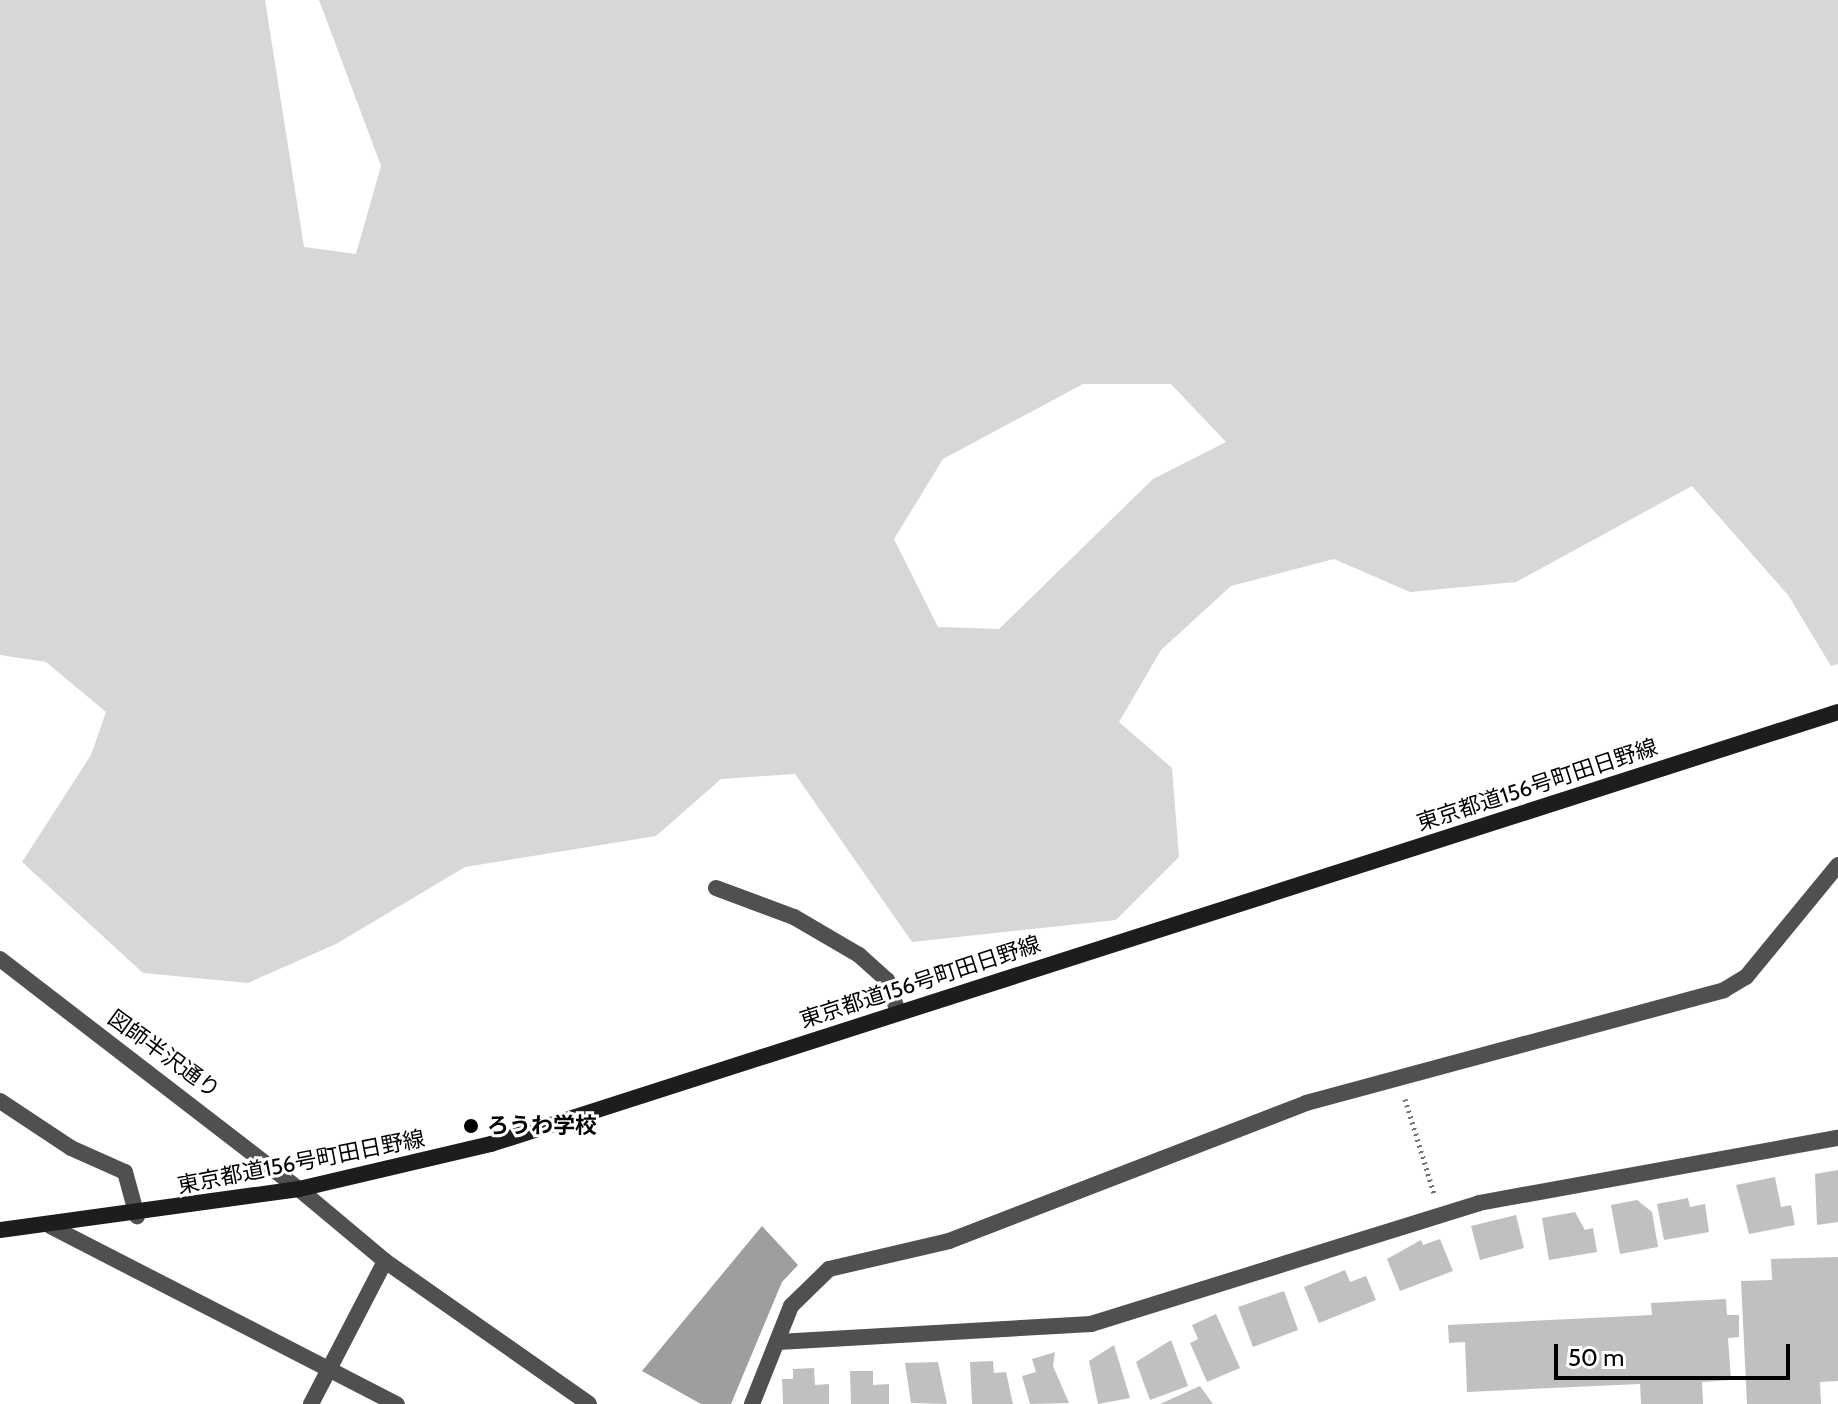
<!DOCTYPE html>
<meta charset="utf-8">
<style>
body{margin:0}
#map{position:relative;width:1838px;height:1404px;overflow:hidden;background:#fff;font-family:Cabin,"Noto Sans JP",sans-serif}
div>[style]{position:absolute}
.green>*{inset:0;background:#d7d7d7}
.water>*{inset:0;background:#9e9e9e}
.building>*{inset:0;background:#c0c0c0}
.path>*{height:5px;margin-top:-2.5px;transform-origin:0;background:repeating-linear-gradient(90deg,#727272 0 2px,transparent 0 6px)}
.minor>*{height:16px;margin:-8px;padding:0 8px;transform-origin:8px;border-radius:8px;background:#505050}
.tertiary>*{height:16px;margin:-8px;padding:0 8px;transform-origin:8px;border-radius:8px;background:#505050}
.secondary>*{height:16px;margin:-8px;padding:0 8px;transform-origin:8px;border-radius:8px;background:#1d1d1d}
.dots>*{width:22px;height:22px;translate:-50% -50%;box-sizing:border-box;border:4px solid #fff;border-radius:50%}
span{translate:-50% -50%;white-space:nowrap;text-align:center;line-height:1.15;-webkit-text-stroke:6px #fff;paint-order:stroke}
.street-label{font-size:22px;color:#000}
.poi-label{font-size:22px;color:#000;font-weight:700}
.left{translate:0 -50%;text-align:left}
.scale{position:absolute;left:1554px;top:1344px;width:236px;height:36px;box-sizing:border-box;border:4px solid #000;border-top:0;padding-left:10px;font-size:24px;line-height:28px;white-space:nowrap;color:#000;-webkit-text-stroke:6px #fff;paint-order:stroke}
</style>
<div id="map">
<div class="green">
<div style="clip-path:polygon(evenodd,0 0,265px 0,304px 247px,356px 254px,381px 166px,319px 0,1838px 0,1838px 664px,1831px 666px,1788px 595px,1692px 486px,1516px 582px,1410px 592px,1334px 559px,1231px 586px,1161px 650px,1119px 722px,1172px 768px,1179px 857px,1116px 920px,912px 942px,795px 774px,721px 779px,656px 836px,465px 867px,336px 944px,248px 983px,143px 973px,22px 862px,91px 755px,106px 712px,46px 662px,0 655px,0 0,1083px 384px,1171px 384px,1226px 442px,1153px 479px,999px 629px,938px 627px,894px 539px,943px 459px,1083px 384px)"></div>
</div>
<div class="water">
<div style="clip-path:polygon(762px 1226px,798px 1265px,782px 1282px,731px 1404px,701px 1404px,642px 1371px)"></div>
</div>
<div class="building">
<div style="clip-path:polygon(1838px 1170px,1838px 1222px,1817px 1225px,1815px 1174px)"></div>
<div style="clip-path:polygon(1775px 1177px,1781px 1207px,1791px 1205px,1795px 1225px,1749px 1234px,1736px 1185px)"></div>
<div style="clip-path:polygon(1688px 1198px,1690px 1207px,1705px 1204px,1709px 1232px,1664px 1240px,1657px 1204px)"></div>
<div style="clip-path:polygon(1637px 1200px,1652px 1212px,1658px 1247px,1620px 1254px,1611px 1205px)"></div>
<div style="clip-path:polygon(1575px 1212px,1585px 1230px,1593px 1228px,1597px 1252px,1549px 1260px,1542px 1218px)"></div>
<div style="clip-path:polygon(1516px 1215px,1524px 1248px,1480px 1260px,1471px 1226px)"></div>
<div style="clip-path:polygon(1440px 1239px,1453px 1271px,1400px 1291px,1387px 1259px,1421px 1240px,1423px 1245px)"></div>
<div style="clip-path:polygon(1838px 1257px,1838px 1381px,1820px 1382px,1821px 1404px,1747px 1404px,1741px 1281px,1772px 1280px,1771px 1259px)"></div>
<div style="clip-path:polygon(1345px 1270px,1350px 1282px,1366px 1276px,1376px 1300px,1319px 1323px,1304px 1287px)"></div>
<div style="clip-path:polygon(1284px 1291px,1298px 1330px,1253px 1347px,1238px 1307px)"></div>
<div style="clip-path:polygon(1726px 1299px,1727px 1315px,1739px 1315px,1739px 1337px,1728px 1338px,1731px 1380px,1702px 1382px,1703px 1404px,1641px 1404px,1640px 1384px,1467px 1392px,1465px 1342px,1449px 1343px,1448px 1325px,1652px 1315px,1651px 1303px)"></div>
<div style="clip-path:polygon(1216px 1314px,1240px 1368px,1207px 1382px,1190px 1343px,1198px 1339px,1192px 1325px)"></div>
<div style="clip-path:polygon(1171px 1340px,1188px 1386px,1150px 1400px,1136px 1362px)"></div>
<div style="clip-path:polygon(1114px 1345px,1130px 1398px,1098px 1404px,1089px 1361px)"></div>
<div style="clip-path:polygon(1055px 1352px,1053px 1366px,1069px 1403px,1030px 1404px,1022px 1376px,1036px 1372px,1032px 1359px)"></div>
<div style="clip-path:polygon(993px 1361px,994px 1373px,1006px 1372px,1013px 1404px,972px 1404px,970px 1362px)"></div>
<div style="clip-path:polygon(938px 1362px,947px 1404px,911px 1403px,905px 1363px)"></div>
<div style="clip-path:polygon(814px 1368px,815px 1385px,829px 1384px,829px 1404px,783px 1404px,782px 1379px,793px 1379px,793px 1369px)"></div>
<div style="clip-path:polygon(850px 1371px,873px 1371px,873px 1385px,889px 1384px,889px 1404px,851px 1404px)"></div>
<div style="clip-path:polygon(1200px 1386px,1213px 1404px,1160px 1404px)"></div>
</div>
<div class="path">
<div style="left:1405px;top:1099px;width:98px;rotate:72.9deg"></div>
</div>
<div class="minor">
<div style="left:716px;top:888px;width:83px;rotate:20.4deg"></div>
<div style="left:794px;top:917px;width:75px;rotate:30.3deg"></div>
<div style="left:859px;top:955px;width:38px;rotate:42deg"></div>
<div style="left:887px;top:980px;width:34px;rotate:71deg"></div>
<div style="left:0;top:1101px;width:85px;rotate:33.5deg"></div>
<div style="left:71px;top:1148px;width:59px;rotate:24deg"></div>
<div style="left:125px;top:1172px;width:46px;rotate:74.7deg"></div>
<div style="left:299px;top:1189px;width:112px;rotate:39.9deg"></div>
<div style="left:385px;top:1261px;width:249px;rotate:35deg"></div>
<div style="left:50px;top:1226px;width:390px;rotate:27.2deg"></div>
<div style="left:778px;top:1342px;width:314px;rotate:-3.3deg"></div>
<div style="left:1091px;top:1324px;width:406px;rotate:-17.3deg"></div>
<div style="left:1479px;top:1203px;width:365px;rotate:-10.3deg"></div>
<div style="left:311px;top:1404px;width:161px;rotate:-62.6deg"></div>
<div style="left:752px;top:1404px;width:105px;rotate:-68.3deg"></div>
<div style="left:791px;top:1306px;width:53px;rotate:-44.2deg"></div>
<div style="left:829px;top:1269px;width:123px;rotate:-13.1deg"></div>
<div style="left:949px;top:1241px;width:383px;rotate:-21.1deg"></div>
<div style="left:1306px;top:1103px;width:433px;rotate:-15.1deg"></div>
<div style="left:1724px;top:990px;width:26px;rotate:-31deg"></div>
<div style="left:1746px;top:977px;width:145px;rotate:-50.6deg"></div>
</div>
<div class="tertiary">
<div style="left:0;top:959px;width:377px;rotate:37.6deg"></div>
</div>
<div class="secondary">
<div style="left:0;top:1230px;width:302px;rotate:-7.8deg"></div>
<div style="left:299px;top:1189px;width:197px;rotate:-13.2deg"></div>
<div style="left:491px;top:1144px;width:1415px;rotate:-17.78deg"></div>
</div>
<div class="dots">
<div style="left:471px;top:1126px;background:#000"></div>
</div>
<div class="street-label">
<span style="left:1537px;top:785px;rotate:-18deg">東京都道156号町田日野線</span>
<span style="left:920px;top:982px;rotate:-18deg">東京都道156号町田日野線</span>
<span style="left:164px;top:1054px;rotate:36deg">図師半沢通り</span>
<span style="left:301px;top:1162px;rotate:-11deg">東京都道156号町田日野線</span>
</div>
<div class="poi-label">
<span class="left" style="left:487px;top:1126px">ろうわ学校</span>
</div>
<div class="scale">50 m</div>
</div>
